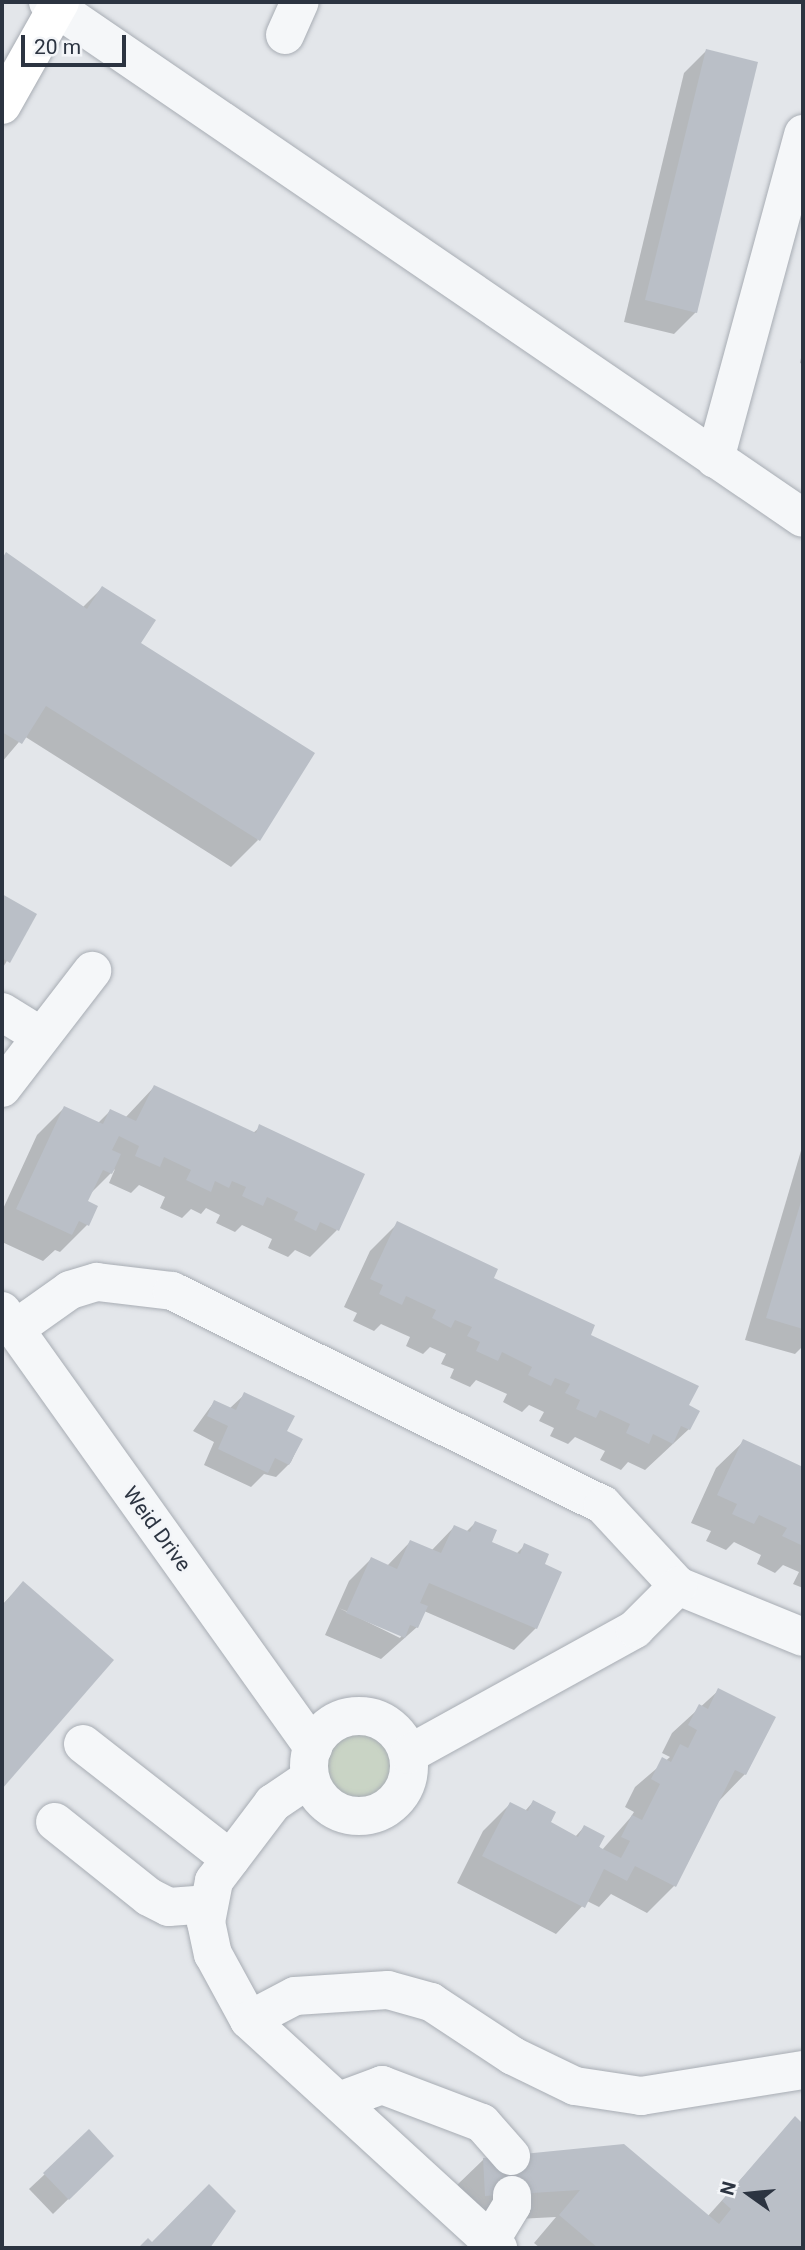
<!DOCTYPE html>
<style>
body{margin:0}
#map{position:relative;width:805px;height:2250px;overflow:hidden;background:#e3e6ea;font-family:Roboto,sans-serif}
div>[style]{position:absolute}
.green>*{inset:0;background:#c9d4c5}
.round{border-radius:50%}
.shadow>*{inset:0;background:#0003}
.building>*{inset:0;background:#babfc7}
.roads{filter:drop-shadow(0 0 2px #a8adb4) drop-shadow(0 0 2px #a8adb4)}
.minor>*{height:38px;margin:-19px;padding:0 19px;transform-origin:19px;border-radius:19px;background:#f5f7f9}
.minor>.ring{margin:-19px;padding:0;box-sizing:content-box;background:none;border:38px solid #f5f7f9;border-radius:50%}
.major>*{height:38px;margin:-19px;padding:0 19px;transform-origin:19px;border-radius:19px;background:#fff}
span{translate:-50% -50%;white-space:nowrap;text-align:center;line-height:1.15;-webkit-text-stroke:5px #f3f5f8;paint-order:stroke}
.street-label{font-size:21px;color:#2c3441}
.frame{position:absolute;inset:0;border:4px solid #2c3441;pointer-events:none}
.north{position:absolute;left:714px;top:2159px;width:70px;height:70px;-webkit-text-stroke:5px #f3f5f8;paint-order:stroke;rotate:285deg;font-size:19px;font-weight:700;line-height:28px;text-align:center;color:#2c3441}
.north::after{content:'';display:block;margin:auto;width:24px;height:32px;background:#2c3441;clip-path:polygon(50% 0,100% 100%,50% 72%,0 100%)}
.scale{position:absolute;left:21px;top:35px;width:105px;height:32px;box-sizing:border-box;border:4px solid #2c3441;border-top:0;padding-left:9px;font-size:21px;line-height:24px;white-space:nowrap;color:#2c3441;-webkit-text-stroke:5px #f3f5f8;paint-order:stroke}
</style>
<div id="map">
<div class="green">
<div class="round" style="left:327px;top:1732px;width:68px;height:68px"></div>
</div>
<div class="shadow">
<div style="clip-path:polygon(706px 51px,696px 312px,674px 334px,624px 322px,684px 73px)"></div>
<div style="clip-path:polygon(803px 348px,803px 364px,800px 363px)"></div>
<div style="clip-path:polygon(6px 555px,82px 608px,102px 588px,258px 840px,231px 867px,24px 736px,2px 762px,2px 559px)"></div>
<div style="clip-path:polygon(2px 896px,35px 915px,2px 969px)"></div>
<div style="clip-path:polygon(154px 1087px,253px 1133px,260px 1127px,337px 1230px,310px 1257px,295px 1250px,288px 1257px,268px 1248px,272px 1239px,242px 1225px,235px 1232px,216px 1223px,220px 1215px,206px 1208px,201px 1214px,191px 1209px,182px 1218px,160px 1208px,165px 1197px,139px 1185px,131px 1193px,109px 1183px,115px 1169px,89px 1195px,86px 1202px,96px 1207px,87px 1225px,60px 1252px,55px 1250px,43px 1261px,2px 1242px,2px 1211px,37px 1135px,64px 1108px,97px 1124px,110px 1111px,125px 1118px)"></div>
<div style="clip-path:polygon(803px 1144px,803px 1346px,795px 1354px,745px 1340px)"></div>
<div style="clip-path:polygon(397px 1224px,588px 1336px,687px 1406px,689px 1429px,645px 1470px,628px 1462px,621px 1470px,600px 1460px,605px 1451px,575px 1437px,568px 1444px,550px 1436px,554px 1428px,539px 1421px,544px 1412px,529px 1405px,522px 1412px,503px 1402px,507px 1394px,476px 1380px,470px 1387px,450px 1378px,454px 1369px,441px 1364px,446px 1354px,430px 1347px,423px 1354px,406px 1346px,410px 1337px,381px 1324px,374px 1331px,353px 1321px,357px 1313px,344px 1307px,370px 1251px)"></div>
<div style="clip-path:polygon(245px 1394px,284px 1432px,301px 1440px,291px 1462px,276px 1477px,264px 1474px,251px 1487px,204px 1465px,214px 1442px,193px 1431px,214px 1402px,229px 1409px)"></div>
<div style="clip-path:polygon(744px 1441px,803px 1468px,803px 1588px,793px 1584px,799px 1572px,783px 1565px,775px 1573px,757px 1564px,761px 1555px,734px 1542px,726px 1550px,706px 1541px,711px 1531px,691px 1523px,716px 1468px)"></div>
<div style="clip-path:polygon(evenodd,475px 1523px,490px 1543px,516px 1554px,525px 1545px,543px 1565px,536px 1628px,514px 1650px,424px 1611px,417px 1627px,381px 1659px,325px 1635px,349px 1581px,371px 1559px,387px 1566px,410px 1542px,431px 1551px,454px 1527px,466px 1532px,475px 1523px,339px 1608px,402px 1635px,400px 1638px,339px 1608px)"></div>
<div style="clip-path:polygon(23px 1583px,111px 1660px,2px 1786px,2px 1605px)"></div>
<div style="clip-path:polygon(719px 1690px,745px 1774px,718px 1802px,674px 1886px,647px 1913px,611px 1894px,599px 1907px,587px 1901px,556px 1934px,457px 1883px,483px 1831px,510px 1804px,525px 1811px,533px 1802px,548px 1823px,575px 1837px,584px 1827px,602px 1850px,630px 1818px,634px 1812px,625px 1807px,635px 1787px,670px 1757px,662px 1753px,672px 1733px)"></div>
<div style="clip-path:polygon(795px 2119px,803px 2125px,803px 2248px,540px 2248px,534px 2243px,556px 2217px,459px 2222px,456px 2186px,484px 2159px,707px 2217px)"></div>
<div style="clip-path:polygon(97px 2171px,53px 2214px,29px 2189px,45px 2174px)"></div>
</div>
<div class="building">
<div style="clip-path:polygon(706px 49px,758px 62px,697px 313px,645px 300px)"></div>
<div style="clip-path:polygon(6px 552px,87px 609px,102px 586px,156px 620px,141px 643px,315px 753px,260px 841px,46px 706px,22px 744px,2px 732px,2px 559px)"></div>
<div style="clip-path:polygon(2px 894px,37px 914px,10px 963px,2px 958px)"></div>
<div style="clip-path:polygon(154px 1085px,256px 1133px,259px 1124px,365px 1174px,339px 1231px,320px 1222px,316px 1231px,294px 1220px,298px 1212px,267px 1197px,263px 1206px,242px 1196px,246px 1187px,232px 1181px,229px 1188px,215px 1181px,211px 1192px,186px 1180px,191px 1170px,164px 1157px,160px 1167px,135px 1156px,139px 1146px,119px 1136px,112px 1150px,121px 1154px,112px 1174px,103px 1170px,88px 1201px,98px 1206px,89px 1226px,79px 1221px,72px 1235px,16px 1209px,64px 1106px,103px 1124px,110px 1109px,136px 1121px)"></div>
<div style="clip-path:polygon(803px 1195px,803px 1329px,766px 1318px)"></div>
<div style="clip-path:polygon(397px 1221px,498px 1269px,494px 1278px,595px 1325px,591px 1335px,699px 1386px,689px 1405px,700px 1411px,690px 1430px,681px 1426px,673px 1444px,653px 1434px,649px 1444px,626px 1433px,630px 1424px,600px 1410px,596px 1418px,576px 1409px,580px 1400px,565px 1393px,570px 1384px,555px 1378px,551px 1386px,528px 1375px,532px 1367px,502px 1352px,498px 1361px,476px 1351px,480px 1342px,467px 1336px,472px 1327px,455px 1320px,451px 1328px,432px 1318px,436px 1310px,406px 1296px,402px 1305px,379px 1294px,383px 1285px,370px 1279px)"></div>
<div style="clip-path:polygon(244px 1392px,295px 1416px,287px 1431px,303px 1439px,289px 1465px,275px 1458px,268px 1473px,218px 1449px,228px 1426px,207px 1416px,214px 1400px,236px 1410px)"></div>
<div style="clip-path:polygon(743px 1439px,803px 1467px,803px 1546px,782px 1536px,787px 1528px,759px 1515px,754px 1524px,732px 1514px,737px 1504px,717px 1495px)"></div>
<div style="clip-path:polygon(475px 1521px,497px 1530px,492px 1542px,520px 1554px,524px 1543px,549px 1554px,545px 1564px,562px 1572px,537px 1629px,429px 1583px,420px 1603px,428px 1606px,418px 1628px,410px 1625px,405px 1638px,346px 1613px,371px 1557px,397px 1569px,410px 1540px,441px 1553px,454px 1525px,470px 1532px)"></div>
<div style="clip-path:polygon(23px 1581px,114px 1660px,2px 1789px,2px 1606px)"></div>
<div style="clip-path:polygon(718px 1688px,776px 1717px,746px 1775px,735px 1770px,676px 1887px,635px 1866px,627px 1881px,604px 1869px,585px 1908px,482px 1856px,510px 1802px,528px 1811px,533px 1800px,556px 1812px,551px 1822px,578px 1837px,584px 1825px,605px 1836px,599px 1847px,621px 1858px,630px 1841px,621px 1837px,632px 1815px,642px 1820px,660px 1784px,651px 1779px,662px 1757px,671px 1762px,680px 1744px,688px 1748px,697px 1730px,688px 1725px,699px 1704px,708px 1709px)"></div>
<div style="clip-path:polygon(795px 2116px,803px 2124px,803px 2248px,598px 2248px,559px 2215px,580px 2190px,485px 2196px,483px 2158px,624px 2144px,719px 2224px,731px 2209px,722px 2201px)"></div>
<div style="clip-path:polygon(89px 2129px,114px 2156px,69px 2200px,43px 2173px)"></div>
<div style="clip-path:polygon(209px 2184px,236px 2211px,210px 2248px,138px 2248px,148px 2238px,152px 2242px)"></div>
</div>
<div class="roads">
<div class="minor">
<div style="left:48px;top:2px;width:914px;rotate:34.35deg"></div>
<div style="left:285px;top:35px;width:36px;rotate:-66deg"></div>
<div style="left:715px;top:459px;width:337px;rotate:-74.8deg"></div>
<div style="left:2px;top:1012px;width:46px;rotate:31.6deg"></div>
<div style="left:2px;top:1088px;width:148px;rotate:-52.4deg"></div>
<div style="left:2px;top:1311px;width:536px;rotate:54.5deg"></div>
<div style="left:15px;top:1329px;width:67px;rotate:-35.3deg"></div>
<div style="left:70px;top:1290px;width:28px;rotate:-17deg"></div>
<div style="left:97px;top:1282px;width:76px;rotate:6.8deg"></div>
<div style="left:172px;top:1291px;width:481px;rotate:26.4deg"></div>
<div style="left:603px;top:1505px;width:110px;rotate:47.2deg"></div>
<div style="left:678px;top:1586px;width:135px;rotate:22.2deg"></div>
<div class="ring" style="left:309px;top:1716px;width:62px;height:62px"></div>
<div style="left:83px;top:1744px;width:187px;rotate:38deg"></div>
<div style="left:409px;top:1754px;width:258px;rotate:-28.9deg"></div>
<div style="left:635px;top:1629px;width:61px;rotate:-45deg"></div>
<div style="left:310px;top:1778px;width:45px;rotate:146deg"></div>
<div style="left:273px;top:1803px;width:98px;rotate:127.1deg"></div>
<div style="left:214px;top:1881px;width:42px;rotate:101deg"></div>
<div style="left:206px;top:1922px;width:33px;rotate:78deg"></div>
<div style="left:213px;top:1954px;width:75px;rotate:61.4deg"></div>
<div style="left:249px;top:2020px;width:338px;rotate:42.5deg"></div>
<div style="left:55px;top:1822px;width:120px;rotate:38.6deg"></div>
<div style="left:149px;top:1897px;width:22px;rotate:27deg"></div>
<div style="left:169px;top:1907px;width:40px;rotate:-4.3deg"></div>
<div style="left:249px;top:2020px;width:52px;rotate:-27.6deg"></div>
<div style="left:295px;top:1996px;width:93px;rotate:-3.7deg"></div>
<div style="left:388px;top:1990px;width:45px;rotate:15.6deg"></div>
<div style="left:431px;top:2002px;width:98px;rotate:33.4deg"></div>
<div style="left:513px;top:2056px;width:69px;rotate:25.8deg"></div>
<div style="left:575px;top:2086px;width:67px;rotate:8.6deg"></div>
<div style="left:641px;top:2096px;width:164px;rotate:-9.1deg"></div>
<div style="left:339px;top:2101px;width:46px;rotate:-20.4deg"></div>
<div style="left:382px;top:2085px;width:107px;rotate:20.8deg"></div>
<div style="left:482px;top:2123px;width:44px;rotate:48.7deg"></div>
<div style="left:490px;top:2241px;width:42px;rotate:-58.6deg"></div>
<div style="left:512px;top:2205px;width:10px;rotate:-90deg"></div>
</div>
<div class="major">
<div style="left:2px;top:105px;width:118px;rotate:-60.6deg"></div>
</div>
</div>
<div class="street-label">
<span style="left:157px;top:1529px;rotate:54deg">Weid Drive</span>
</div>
<div class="frame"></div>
<div class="north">N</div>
<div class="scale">20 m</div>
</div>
